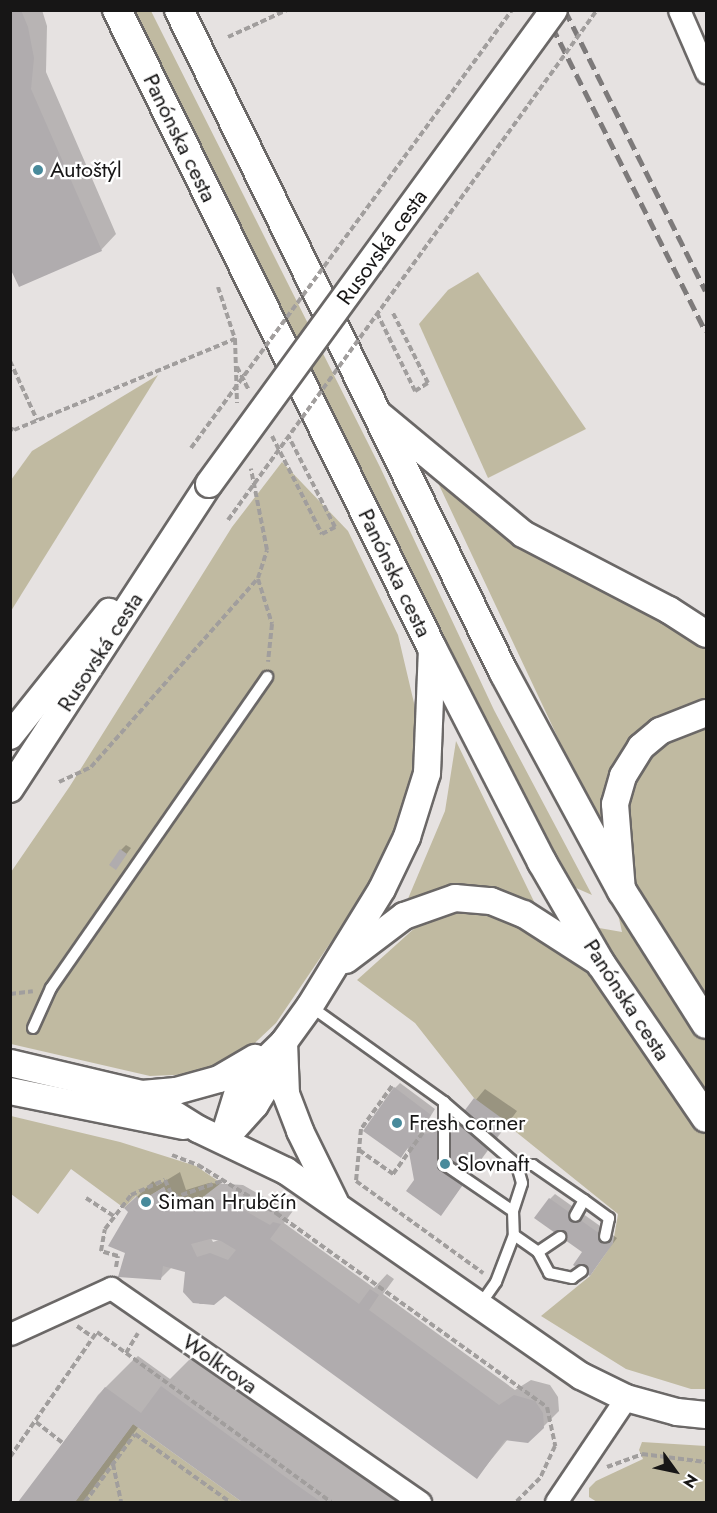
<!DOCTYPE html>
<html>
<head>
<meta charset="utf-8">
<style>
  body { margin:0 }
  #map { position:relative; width:717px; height:1513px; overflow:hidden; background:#e6e2e1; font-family:Jost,sans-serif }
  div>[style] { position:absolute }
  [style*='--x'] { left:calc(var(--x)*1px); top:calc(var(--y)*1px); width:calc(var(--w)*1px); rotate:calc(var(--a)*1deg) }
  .green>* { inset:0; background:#c0baa1 }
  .shadow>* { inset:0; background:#0003 }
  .building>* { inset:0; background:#b0acae }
  .path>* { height:4px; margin-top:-2px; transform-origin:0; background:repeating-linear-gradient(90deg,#a19e9d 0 6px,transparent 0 9px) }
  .roads { filter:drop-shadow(2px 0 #6b6867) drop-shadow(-2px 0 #6b6867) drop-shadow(0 2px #6b6867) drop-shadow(0 -2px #6b6867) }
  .service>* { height:10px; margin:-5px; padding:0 5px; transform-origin:5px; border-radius:5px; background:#fff }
  .minor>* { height:21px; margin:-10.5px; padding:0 10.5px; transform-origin:10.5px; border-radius:10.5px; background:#fff }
  .tertiary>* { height:26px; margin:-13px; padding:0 13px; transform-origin:13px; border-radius:13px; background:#fff }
  .secondary>* { height:28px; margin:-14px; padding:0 14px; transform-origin:14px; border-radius:14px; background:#fff }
  .rail>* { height:4.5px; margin-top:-2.25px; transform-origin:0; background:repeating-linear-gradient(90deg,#7d7a7a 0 12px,transparent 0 18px) }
  .path-bridge>* { height:4px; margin-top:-2px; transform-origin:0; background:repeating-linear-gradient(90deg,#a19e9d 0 6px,transparent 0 9px) }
  .bridges { filter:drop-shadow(2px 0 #6b6867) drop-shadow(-2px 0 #6b6867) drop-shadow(0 2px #6b6867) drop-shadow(0 -2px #6b6867) }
  .tertiary-bridge>* { height:26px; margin:-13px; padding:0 13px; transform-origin:13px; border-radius:13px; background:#fff }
  .dots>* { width:16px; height:16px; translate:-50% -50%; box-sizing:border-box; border:3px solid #fff; border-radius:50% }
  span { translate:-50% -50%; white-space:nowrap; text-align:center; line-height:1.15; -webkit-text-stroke:4.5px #fff; paint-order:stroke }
  .street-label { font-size:22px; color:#171616 }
  .poi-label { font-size:22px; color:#171616 }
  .left { translate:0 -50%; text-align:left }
  .frame { position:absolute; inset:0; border:12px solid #171616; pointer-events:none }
  .north { position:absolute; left:645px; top:1441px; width:60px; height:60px; -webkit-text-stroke:4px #fff; paint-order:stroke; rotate:123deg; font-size:16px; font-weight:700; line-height:24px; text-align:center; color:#171616 }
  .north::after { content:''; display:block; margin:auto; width:21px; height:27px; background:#171616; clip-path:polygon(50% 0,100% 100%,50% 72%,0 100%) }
</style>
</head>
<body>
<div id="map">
  <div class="green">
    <i style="clip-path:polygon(132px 11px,151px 11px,380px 467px,494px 710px,592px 895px,567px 884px)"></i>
    <i style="clip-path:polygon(478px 272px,586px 429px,488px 478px,419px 324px,448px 290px)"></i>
    <i style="clip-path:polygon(158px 375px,11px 611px,11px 480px,32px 451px)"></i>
    <i style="clip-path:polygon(282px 462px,348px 531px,398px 635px,414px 703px,417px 754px,400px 824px,373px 880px,276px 1023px,240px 1057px,196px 1074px,150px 1076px,11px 1044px,11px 872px,70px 786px,232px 527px)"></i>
    <i style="clip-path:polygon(432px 470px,517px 545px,685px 632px,706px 650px,706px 1389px,691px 1389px,626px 1369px,541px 1316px,590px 1276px,613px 1243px,618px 1214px,474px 1098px,415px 1023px,357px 980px,417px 926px,407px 901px,445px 811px,456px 741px,542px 918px,622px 932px,597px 821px)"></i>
    <i style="clip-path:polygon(11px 1116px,120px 1142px,196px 1166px,221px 1183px,203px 1197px,171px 1204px,164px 1187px,141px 1201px,136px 1196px,124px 1208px,71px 1169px,38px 1214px,11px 1194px)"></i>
    <i style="clip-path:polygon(133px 1424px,242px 1502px,75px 1502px)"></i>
    <i style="clip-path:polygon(642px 1442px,706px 1446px,706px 1502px,597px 1502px,589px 1497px,589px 1488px,596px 1481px,643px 1459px,639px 1450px)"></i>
  </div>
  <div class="shadow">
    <i style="clip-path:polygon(10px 10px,42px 10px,47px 26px,46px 72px,116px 234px,101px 250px,20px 285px)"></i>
    <i style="clip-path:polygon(126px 845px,131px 848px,116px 868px,121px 850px)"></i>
    <i style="clip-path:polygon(400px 1083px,435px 1109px,419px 1135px,430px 1124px,459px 1120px,485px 1089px,517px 1111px,441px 1214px,416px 1180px,410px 1146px,401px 1156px,395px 1088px)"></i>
    <i style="clip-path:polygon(evenodd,180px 1172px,186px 1190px,209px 1183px,243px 1185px,287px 1210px,295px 1208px,284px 1223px,374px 1288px,387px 1274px,394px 1279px,383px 1294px,515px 1390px,531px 1380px,550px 1385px,558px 1397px,559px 1411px,528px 1442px,508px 1439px,477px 1477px,225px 1295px,214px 1304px,200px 1304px,185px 1292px,187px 1271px,172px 1267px,161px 1278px,126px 1252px,130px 1211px,126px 1208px,153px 1181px,157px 1186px,180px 1172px,211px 1238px,222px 1239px,213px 1242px,211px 1238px)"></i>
    <i style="clip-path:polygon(555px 1194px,617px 1238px,594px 1269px,550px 1199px)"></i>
    <i style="clip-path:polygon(194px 1355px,397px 1502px,244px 1502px,139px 1426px,83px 1502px,20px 1502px,98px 1395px,131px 1362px,138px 1356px,170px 1379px)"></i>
  </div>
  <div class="building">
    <i style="clip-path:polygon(10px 10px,21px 10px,28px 27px,34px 58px,31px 89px,102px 251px,19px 287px,10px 268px)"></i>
    <i style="clip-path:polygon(120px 849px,127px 854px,116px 870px,109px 865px)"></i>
    <i style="clip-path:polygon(394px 1087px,431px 1115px,417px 1135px,450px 1130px,474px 1098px,507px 1122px,441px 1216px,406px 1191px,414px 1180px,408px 1147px,401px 1158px,363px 1131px)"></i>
    <i style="clip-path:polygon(evenodd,164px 1187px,171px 1204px,192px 1198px,226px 1200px,270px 1225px,273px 1222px,281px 1224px,270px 1239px,359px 1304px,370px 1289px,379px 1295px,369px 1310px,499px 1405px,514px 1395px,535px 1401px,543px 1413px,544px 1428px,528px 1443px,505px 1440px,477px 1479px,225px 1296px,214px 1305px,193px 1303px,183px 1292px,185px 1272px,163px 1266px,161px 1280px,118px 1277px,125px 1253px,108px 1246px,128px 1212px,124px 1208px,137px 1196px,141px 1201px,164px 1187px,210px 1239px,221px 1241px,236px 1250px,228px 1260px,210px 1253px,197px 1257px,191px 1244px,210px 1239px)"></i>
    <i style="clip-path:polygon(549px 1198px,613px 1243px,590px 1276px,573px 1265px,582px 1252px,534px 1218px)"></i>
    <i style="clip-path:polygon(161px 1386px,291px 1481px,321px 1502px,242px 1502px,133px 1424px,75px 1502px,18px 1502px,105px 1387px,141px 1413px)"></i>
  </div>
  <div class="path">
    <i style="--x:228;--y:37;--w:65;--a:-24.6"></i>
    <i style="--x:218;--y:287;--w:55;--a:71.9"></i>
    <i style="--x:235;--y:339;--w:64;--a:88.2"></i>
    <i style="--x:377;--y:313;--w:87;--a:64"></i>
    <i style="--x:415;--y:391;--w:15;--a:-32"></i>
    <i style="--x:428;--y:383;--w:80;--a:-116.6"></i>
    <i style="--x:10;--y:361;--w:65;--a:65.4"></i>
    <i style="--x:237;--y:367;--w:25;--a:63"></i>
    <i style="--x:10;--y:428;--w:4;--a:27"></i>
    <i style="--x:14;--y:430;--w:239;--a:-22.4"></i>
    <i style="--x:272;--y:436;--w:110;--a:63"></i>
    <i style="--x:322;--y:534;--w:15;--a:-28"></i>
    <i style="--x:335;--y:527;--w:103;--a:-117.1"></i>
    <i style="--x:258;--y:579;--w:47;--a:72.7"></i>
    <i style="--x:272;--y:624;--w:38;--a:96"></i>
    <i style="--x:59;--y:782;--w:35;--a:-25"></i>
    <i style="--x:91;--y:767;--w:252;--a:-48.5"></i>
    <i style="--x:258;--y:578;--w:29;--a:-72"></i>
    <i style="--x:267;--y:550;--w:83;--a:-101.2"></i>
    <i style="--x:10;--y:994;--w:23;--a:-7"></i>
    <i style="--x:392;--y:1086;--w:53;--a:125.8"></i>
    <i style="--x:361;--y:1129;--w:52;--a:95.5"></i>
    <i style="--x:356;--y:1181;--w:157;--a:35.9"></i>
    <i style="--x:359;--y:1150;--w:42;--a:35.2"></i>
    <i style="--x:393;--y:1174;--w:57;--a:-54.3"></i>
    <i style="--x:172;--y:1155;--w:28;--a:21"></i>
    <i style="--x:198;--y:1165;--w:92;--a:31.6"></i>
    <i style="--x:276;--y:1213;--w:333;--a:35.6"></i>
    <i style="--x:547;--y:1407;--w:40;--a:78"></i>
    <i style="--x:555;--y:1446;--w:35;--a:115"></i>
    <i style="--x:540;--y:1478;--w:34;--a:135"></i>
    <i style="--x:86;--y:1198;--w:35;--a:33"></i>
    <i style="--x:116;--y:1267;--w:11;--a:-80"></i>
    <i style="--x:118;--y:1256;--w:18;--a:-164"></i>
    <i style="--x:101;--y:1251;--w:22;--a:-80"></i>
    <i style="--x:105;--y:1229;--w:43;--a:-52.6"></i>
    <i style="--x:131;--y:1195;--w:37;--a:-24"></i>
    <i style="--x:165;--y:1180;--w:20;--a:66"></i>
    <i style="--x:173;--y:1198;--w:52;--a:-19.1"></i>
    <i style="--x:77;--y:1326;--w:21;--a:35"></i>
    <i style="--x:126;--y:1353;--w:23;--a:-59"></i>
    <i style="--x:36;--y:1422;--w:33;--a:38"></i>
    <i style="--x:10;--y:1457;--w:152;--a:-55.2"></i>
    <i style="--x:97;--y:1332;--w:289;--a:36"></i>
    <i style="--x:113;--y:1464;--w:39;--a:78"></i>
    <i style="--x:607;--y:1467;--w:37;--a:-20"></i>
    <i style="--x:642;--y:1454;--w:64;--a:7.1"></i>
    <i style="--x:85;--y:1502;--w:84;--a:-53.7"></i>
    <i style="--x:135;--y:1434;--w:117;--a:35.6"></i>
  </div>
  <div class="roads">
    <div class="service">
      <i style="--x:310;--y:1006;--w:165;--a:35.6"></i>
      <i style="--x:444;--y:1102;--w:62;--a:90"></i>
      <i style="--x:444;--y:1164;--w:83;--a:34.3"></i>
      <i style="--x:513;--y:1211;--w:24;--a:88"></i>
      <i style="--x:514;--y:1235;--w:50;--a:111"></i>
      <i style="--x:496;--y:1282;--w:29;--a:125"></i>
      <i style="--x:33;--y:1028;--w:44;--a:-65.8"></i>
      <i style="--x:51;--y:988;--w:379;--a:-55.2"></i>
      <i style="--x:444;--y:1102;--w:96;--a:40.8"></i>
      <i style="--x:584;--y:1200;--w:31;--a:36"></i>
      <i style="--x:609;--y:1218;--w:19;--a:102"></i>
      <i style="--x:513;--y:1211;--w:29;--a:-72"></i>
      <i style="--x:522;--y:1183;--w:19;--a:-106"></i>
      <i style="--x:517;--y:1165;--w:16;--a:0"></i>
      <i style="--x:533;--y:1165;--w:62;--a:34.5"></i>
      <i style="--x:584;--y:1200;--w:18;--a:119"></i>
      <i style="--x:514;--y:1235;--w:29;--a:35"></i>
      <i style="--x:538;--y:1252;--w:27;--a:-34"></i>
      <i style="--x:538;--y:1252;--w:24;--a:62"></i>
      <i style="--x:549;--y:1273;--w:24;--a:12"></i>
      <i style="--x:572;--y:1278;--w:12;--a:-35"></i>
    </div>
    <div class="minor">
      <i style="--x:679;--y:10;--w:68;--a:66.5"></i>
      <i style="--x:10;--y:1334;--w:111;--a:-24.5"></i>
      <i style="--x:111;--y:1288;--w:376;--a:34.7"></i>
      <i style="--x:556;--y:1502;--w:125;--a:-56.1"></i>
    </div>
    <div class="tertiary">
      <i style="--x:375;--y:411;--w:192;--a:39.7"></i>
      <i style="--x:523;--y:534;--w:165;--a:27.5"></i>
      <i style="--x:669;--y:610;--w:44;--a:33"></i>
      <i style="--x:10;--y:736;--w:159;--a:-51.4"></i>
      <i style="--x:10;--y:789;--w:364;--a:-56.9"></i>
      <i style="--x:622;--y:891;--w:87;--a:-94.6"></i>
      <i style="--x:615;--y:804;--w:29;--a:-74"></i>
      <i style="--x:623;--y:776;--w:34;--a:-58"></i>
      <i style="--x:641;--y:747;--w:25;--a:-40"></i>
      <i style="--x:660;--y:731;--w:49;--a:-21.4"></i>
      <i style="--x:346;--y:960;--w:73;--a:-37.2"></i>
      <i style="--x:404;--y:916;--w:54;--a:-19.4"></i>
      <i style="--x:455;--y:898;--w:36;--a:5"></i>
      <i style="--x:491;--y:901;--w:35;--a:22"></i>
      <i style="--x:524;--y:914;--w:90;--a:32.8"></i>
      <i style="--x:284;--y:1042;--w:52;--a:87.8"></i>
      <i style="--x:286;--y:1094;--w:40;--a:69"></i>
      <i style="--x:300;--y:1131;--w:79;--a:63.8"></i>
      <i style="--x:10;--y:1063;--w:136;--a:13.2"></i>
      <i style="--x:142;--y:1094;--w:34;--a:-5"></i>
      <i style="--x:176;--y:1091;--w:45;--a:-15.6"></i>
      <i style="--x:219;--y:1079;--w:42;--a:-30.3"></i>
      <i style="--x:10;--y:1091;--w:177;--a:11.4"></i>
      <i style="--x:142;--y:1094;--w:66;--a:32"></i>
      <i style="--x:198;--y:1129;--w:98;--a:25.5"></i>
      <i style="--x:286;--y:1171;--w:359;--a:34.8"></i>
      <i style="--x:581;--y:1376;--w:50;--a:26.1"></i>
      <i style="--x:626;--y:1398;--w:53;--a:15.4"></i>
      <i style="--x:677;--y:1412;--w:29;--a:6"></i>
      <i style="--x:228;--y:1135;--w:40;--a:-48"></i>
      <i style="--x:255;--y:1105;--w:37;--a:-59"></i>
      <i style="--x:274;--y:1073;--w:20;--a:-72"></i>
      <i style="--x:223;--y:1140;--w:58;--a:-72.8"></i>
      <i style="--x:240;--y:1085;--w:62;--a:-44.3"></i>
      <i style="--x:284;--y:1042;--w:44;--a:-54.2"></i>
      <i style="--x:310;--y:1006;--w:137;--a:-58.4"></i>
      <i style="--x:382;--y:889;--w:58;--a:-64.3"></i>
      <i style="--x:407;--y:837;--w:67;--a:-72.6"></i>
      <i style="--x:427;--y:773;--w:125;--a:-87.7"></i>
    </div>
    <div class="secondary">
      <i style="--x:117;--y:10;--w:712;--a:63.72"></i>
      <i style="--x:432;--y:648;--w:241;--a:62.8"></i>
      <i style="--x:542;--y:862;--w:118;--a:60"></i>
      <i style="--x:601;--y:964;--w:186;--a:55.7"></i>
      <i style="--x:179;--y:10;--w:738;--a:63.89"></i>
      <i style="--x:504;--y:673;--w:248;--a:61.6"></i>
      <i style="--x:622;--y:891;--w:157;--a:57.7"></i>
    </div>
  </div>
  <div class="rail">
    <i style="--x:544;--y:10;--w:360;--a:63.3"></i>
    <i style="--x:565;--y:10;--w:314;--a:63.4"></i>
  </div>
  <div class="path-bridge">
    <i style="--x:191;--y:448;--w:543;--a:-53.76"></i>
    <i style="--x:228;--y:520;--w:629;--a:-54.11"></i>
  </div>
  <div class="bridges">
    <div class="tertiary-bridge">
      <i style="--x:209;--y:484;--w:586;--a:-53.95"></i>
    </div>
  </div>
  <div class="dots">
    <i style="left:38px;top:170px;background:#488a9b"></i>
    <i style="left:397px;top:1123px;background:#488a9b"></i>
    <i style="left:445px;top:1164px;background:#488a9b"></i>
    <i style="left:146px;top:1202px;background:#488a9b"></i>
  </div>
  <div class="street-label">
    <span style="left:180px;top:138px;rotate:64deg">Panónska cesta</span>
    <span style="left:382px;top:247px;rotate:-54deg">Rusovská cesta</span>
    <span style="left:395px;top:573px;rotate:64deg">Panónska cesta</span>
    <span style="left:100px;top:652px;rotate:-57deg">Rusovská cesta</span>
    <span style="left:627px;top:1000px;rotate:57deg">Panónska cesta</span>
    <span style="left:220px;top:1364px;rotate:35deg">Wolkrova</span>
  </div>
  <div class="poi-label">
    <span class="left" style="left:50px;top:170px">Autoštýl</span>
    <span class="left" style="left:409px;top:1123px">Fresh corner</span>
    <span class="left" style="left:457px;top:1164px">Slovnaft</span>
    <span class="left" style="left:158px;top:1202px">Siman Hrubčín</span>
  </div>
  <div class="frame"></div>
  <div class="north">N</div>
</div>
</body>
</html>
